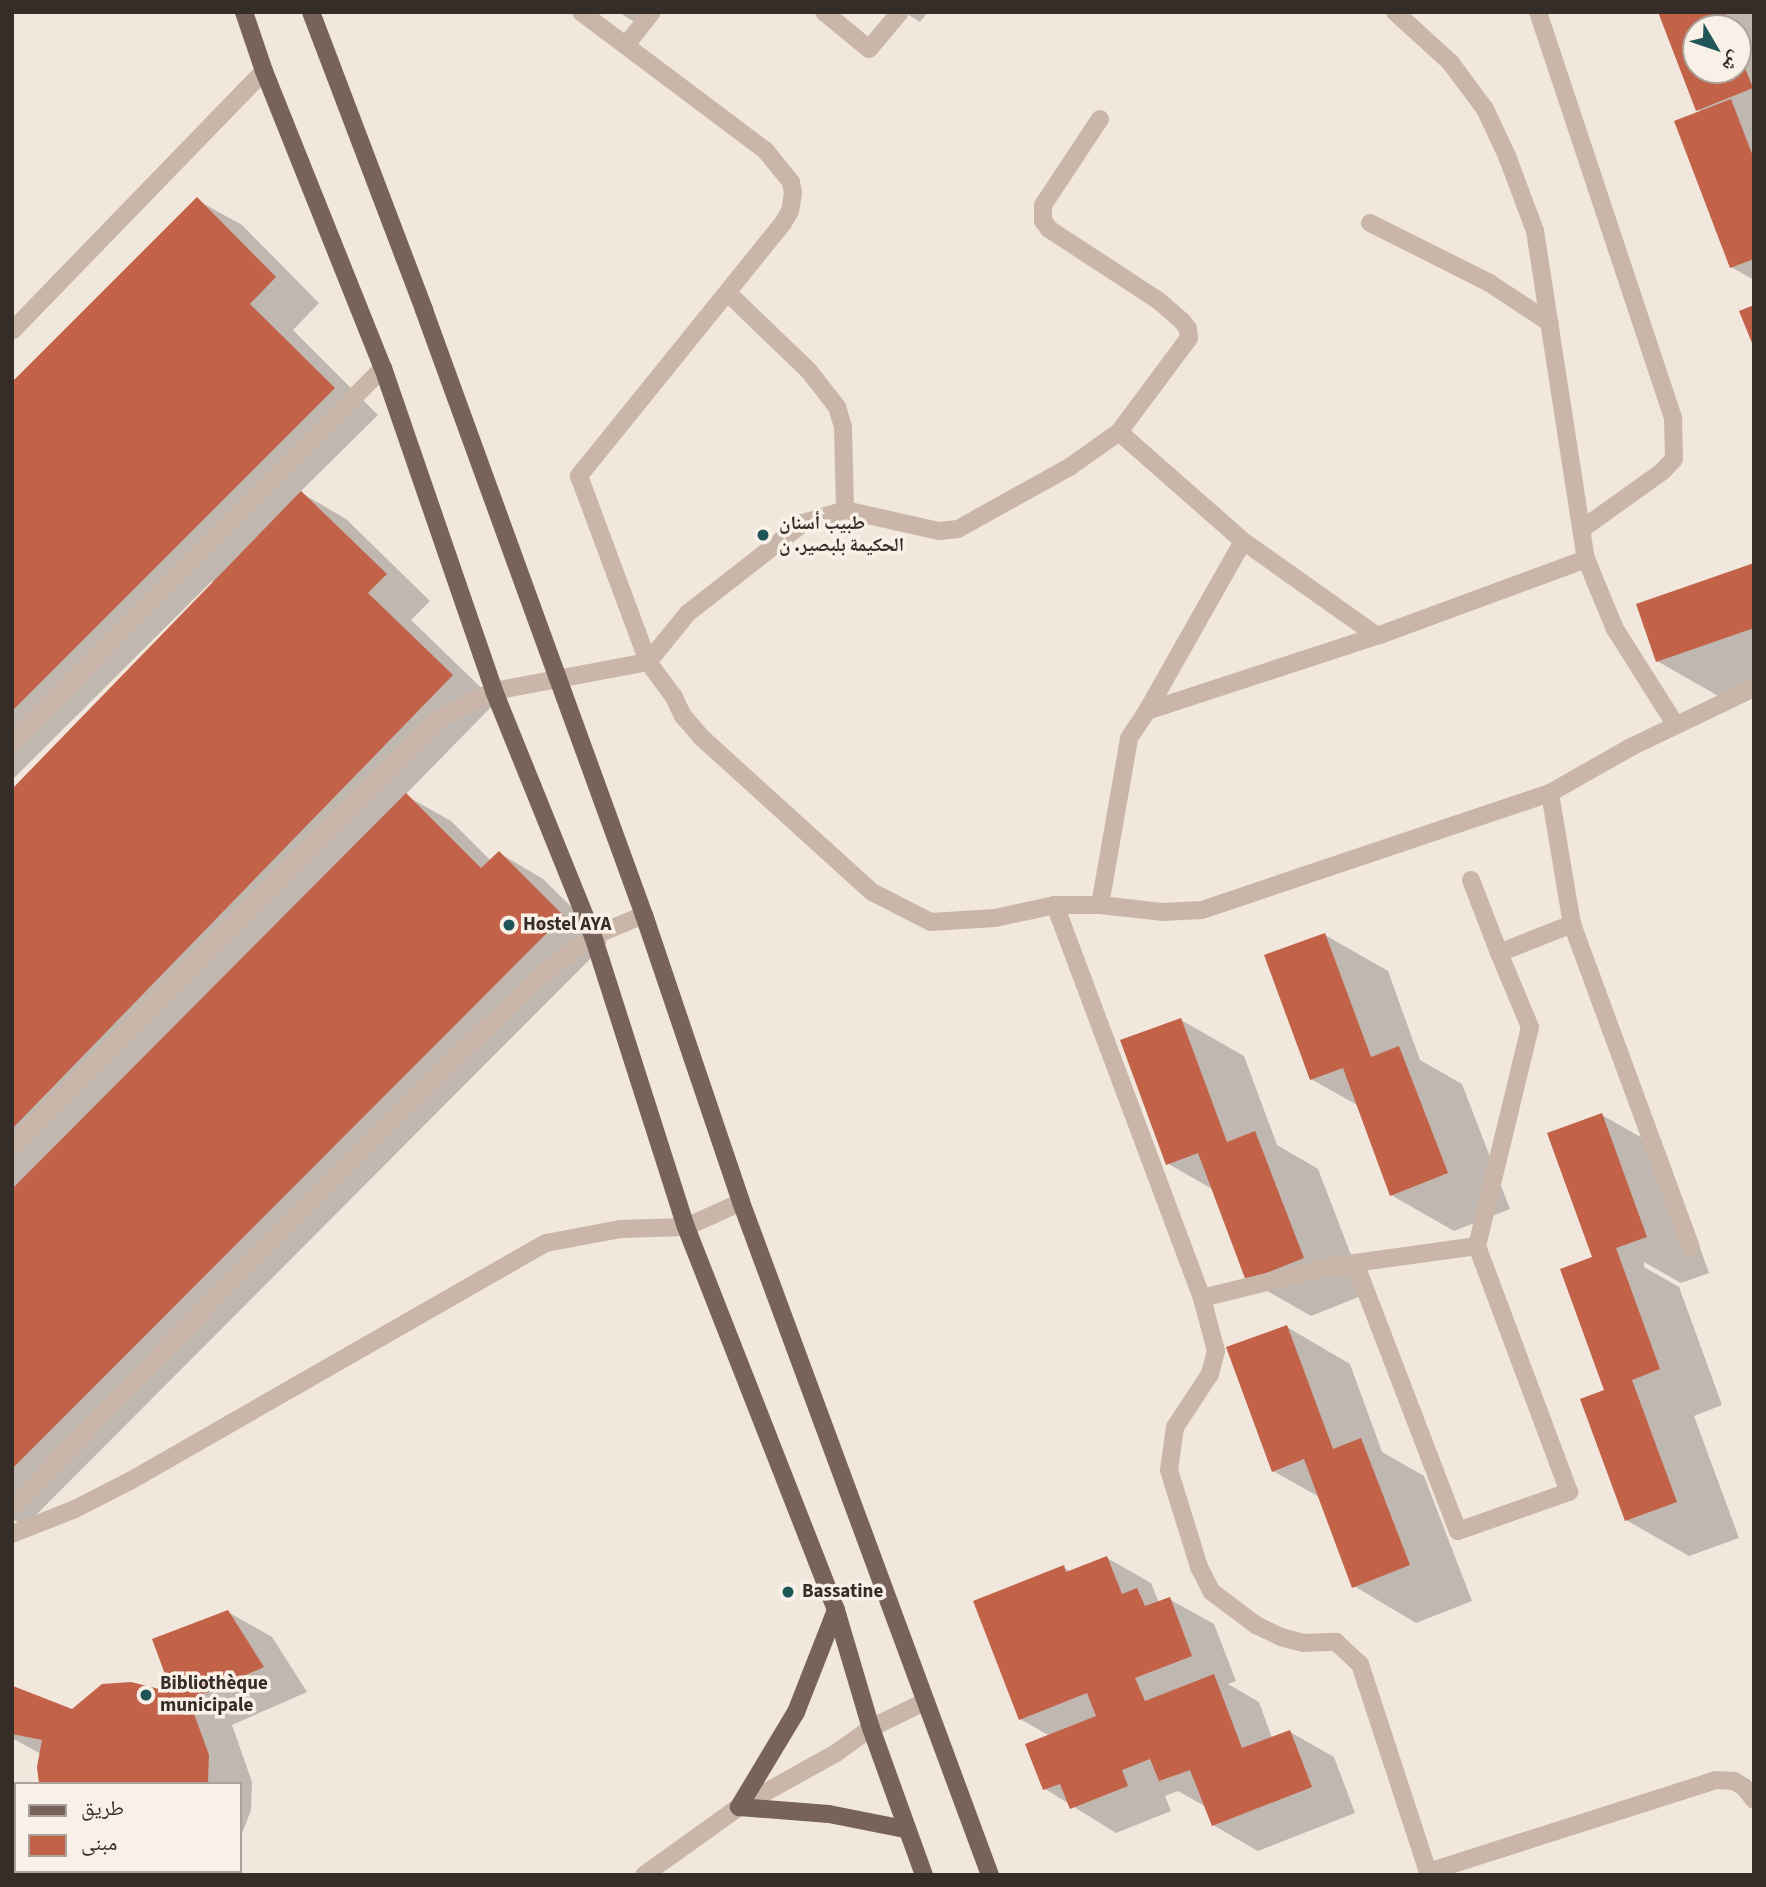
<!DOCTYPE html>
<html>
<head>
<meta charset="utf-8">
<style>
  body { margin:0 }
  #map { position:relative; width:1766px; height:1887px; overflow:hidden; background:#f1e7dc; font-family:"Source Sans 3","Noto Naskh Arabic",sans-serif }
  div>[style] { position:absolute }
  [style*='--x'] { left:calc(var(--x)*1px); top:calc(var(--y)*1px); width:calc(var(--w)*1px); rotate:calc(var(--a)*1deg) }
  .shadow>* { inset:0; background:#0003 }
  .building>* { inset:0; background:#c26249 }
  .path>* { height:4.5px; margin-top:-2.25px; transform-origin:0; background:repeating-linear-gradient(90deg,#b5a093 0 3.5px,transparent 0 7px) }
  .service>* { height:18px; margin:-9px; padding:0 9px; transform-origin:9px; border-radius:9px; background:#c9b6a8 }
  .minor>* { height:18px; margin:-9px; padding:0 9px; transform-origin:9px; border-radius:9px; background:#c9b6a8 }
  .tertiary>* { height:18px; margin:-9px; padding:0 9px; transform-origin:9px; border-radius:9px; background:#c9b6a8 }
  .primary>* { height:18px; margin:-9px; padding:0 9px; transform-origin:9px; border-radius:9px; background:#78635a }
  .dots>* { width:19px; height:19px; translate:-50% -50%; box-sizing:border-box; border:4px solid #f9f1e8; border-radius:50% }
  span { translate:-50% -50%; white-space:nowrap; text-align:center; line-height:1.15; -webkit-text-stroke:7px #f9f1e8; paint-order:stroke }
  .poi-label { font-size:19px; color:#362c28; font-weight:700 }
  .left { translate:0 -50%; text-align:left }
  .frame { position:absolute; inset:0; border:14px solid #362c28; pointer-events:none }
  .legend { position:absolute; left:14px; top:1782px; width:228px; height:91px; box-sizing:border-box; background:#f9f1e8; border:2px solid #aba29b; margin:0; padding:9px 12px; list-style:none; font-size:21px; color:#362c28 }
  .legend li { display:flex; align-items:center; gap:14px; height:35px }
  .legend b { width:35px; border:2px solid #aba29b }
  .north { position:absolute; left:1682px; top:14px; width:70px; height:70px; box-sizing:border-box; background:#f9f1e8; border:2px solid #aba29b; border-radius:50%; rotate:129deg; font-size:19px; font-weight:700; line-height:28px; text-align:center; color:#362c28 }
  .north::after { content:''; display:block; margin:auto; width:24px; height:32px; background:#1f5557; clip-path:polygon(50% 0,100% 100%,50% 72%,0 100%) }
</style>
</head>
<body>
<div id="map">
  <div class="shadow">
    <i style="clip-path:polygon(618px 12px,656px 12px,643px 27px)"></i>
    <i style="clip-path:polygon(904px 12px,928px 12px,920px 22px)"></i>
    <i style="clip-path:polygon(evenodd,1660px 12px,1754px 12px,1754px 280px,1731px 267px,1701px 112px,1697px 109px,1660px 12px,1696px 28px,1738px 28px,1738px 70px,1696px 70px,1696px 28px)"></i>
    <i style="clip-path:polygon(197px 200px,242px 225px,319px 303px,293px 330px,378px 415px,300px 492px,346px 519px,430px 601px,411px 620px,496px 702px,405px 795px,451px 821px,491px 861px,499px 853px,543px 879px,607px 942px,25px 1526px,12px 1519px,12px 791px,214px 583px,212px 581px,12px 780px,12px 385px)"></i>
    <i style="clip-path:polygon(1754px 565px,1754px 685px,1720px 697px,1657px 661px)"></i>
    <i style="clip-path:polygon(1325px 935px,1388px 971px,1420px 1060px,1462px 1084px,1510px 1209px,1454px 1231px,1391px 1195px,1359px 1106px,1311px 1079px)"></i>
    <i style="clip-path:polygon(1181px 1020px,1244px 1056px,1277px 1145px,1318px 1169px,1366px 1294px,1311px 1316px,1248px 1280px,1212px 1189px,1167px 1163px)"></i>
    <i style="clip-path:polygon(1602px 1115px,1665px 1151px,1709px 1273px,1681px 1283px,1644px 1262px,1644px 1267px,1679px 1287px,1722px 1405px,1694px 1416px,1739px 1538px,1689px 1556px,1626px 1520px,1606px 1391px,1595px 1258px)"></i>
    <i style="clip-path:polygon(1287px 1327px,1350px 1364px,1382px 1452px,1424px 1476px,1472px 1601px,1416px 1623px,1354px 1586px,1321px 1498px,1273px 1471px)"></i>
    <i style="clip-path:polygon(1107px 1558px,1151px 1583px,1159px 1603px,1169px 1599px,1214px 1624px,1236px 1681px,1228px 1684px,1259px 1702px,1272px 1738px,1290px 1732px,1334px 1757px,1355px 1813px,1258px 1851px,1213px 1825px,1206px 1807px,1178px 1791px,1165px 1796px,1171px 1811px,1116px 1833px,1045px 1789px,1050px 1736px,1020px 1719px,1063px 1567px,1071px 1572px)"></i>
    <i style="clip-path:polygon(228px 1612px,272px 1637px,307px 1692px,232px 1725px,252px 1782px,251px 1810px,240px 1839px,240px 1784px,41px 1784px,41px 1754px,12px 1738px,14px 1688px,72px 1711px,171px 1687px)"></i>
    <i style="clip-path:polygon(136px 1871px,203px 1871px,192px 1875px,144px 1875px)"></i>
  </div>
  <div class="building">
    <i style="clip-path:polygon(1658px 12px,1724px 12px,1730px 28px,1696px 28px,1696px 70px,1738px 70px,1738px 50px,1753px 88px,1696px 111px)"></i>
    <i style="clip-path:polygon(1731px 99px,1754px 159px,1754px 259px,1730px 268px,1674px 121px)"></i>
    <i style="clip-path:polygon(197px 197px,276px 277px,250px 304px,335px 388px,12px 711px,12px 382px)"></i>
    <i style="clip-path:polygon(1754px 305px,1754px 348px,1739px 311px)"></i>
    <i style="clip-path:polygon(301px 491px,387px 574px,368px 593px,453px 675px,12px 1129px,12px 789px)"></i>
    <i style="clip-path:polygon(1754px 563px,1754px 628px,1656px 662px,1636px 604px)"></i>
    <i style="clip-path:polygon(406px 793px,481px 868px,499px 851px,564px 916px,12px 1469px,12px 1189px)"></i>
    <i style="clip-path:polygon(1325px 933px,1371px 1057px,1399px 1046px,1448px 1173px,1390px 1196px,1343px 1068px,1310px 1080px,1264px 955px)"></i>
    <i style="clip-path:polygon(1181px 1018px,1227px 1142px,1255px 1131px,1304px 1258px,1246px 1281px,1198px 1153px,1166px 1165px,1120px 1040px)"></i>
    <i style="clip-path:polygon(1602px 1113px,1647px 1237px,1616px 1248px,1660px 1369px,1632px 1380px,1677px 1502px,1625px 1521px,1580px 1399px,1604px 1390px,1560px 1269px,1592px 1257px,1547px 1133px)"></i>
    <i style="clip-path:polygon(1287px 1325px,1333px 1449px,1361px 1438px,1410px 1565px,1352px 1588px,1304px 1459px,1272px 1472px,1226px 1347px)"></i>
    <i style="clip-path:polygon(1107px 1556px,1122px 1594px,1137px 1588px,1145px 1606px,1170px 1597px,1192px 1656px,1135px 1678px,1145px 1701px,1214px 1674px,1242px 1748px,1290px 1730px,1312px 1787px,1212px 1826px,1190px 1770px,1159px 1781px,1150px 1759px,1122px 1770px,1128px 1786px,1070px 1809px,1060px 1784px,1043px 1790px,1025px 1744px,1096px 1716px,1087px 1693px,1019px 1720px,973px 1601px,1064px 1565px,1066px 1572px)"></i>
    <i style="clip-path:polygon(228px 1610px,264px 1667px,189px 1700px,209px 1755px,208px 1784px,39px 1784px,37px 1767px,42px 1740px,12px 1734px,13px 1686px,72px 1709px,102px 1684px,131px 1682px,159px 1689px,169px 1685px,152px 1639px)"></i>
  </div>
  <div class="path">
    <i style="--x:12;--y:1816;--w:7;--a:56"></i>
    <i style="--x:44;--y:1871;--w:5;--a:53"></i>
  </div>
  <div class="service">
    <i style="--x:1538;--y:12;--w:429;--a:71.6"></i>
    <i style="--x:1673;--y:419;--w:40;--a:88.6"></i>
    <i style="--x:1674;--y:459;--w:16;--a:133"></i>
    <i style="--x:1663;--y:471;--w:100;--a:144.4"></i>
    <i style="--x:1100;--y:119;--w:103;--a:123.5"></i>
    <i style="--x:1043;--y:205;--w:16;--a:90"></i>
    <i style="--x:1043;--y:221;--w:10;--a:53"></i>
    <i style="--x:1049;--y:229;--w:131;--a:33.2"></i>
    <i style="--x:1159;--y:301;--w:30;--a:41"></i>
    <i style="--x:1182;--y:321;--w:10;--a:53"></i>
    <i style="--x:1188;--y:329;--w:9;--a:84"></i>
    <i style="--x:1189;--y:338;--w:117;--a:126.7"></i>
    <i style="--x:1370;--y:223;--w:132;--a:26.6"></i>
    <i style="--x:1488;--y:282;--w:74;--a:33.5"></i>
  </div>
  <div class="minor">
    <i style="--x:581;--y:12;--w:230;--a:36.9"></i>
    <i style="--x:765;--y:150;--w:41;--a:50.9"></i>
    <i style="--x:791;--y:182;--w:11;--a:80"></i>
    <i style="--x:793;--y:193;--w:18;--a:99"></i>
    <i style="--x:790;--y:211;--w:14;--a:120"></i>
    <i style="--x:783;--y:223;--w:325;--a:128.9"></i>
    <i style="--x:579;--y:476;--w:198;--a:69.6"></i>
    <i style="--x:648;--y:662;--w:44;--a:53.4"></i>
    <i style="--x:674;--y:697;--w:21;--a:65"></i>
    <i style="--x:683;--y:716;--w:28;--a:49"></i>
    <i style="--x:701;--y:737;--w:231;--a:42.2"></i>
    <i style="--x:872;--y:892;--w:66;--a:27"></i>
    <i style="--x:931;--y:922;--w:64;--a:-3.6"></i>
    <i style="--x:995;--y:918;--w:61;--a:-12.2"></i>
    <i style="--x:1055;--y:905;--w:45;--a:0"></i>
    <i style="--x:1100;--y:905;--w:62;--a:6.4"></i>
    <i style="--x:1162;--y:912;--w:40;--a:-2.9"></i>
    <i style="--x:1202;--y:910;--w:367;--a:-18.6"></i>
    <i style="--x:1550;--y:793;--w:93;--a:-29.6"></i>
    <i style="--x:1631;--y:747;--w:136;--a:-25.6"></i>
    <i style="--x:824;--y:12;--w:58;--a:39.4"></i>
    <i style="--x:869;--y:49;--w:48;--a:-50"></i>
    <i style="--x:1395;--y:12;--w:74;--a:42.3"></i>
    <i style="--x:1450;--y:62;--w:59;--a:53.3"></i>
    <i style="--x:1485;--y:109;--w:52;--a:64.9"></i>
    <i style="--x:1507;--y:156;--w:80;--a:69.5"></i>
    <i style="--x:1535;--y:231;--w:332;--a:81.2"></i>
    <i style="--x:1586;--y:559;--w:76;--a:67.5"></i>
    <i style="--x:1615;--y:629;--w:112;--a:57.7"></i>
    <i style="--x:626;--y:45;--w:42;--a:-51.8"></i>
    <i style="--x:728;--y:293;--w:112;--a:43.9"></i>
    <i style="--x:809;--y:371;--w:46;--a:52.1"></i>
    <i style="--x:837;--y:407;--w:21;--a:73"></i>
    <i style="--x:843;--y:427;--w:83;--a:88.6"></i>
    <i style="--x:12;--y:331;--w:362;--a:-45.9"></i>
    <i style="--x:1147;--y:711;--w:195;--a:-60.5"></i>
    <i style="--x:12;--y:742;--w:527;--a:-45.23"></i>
    <i style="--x:1550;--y:793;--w:133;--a:80.5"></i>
    <i style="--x:1572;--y:924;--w:344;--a:69.8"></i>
    <i style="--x:1471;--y:880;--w:78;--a:69"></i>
    <i style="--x:1499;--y:953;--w:79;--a:-21.7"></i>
    <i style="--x:1055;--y:905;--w:420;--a:69.5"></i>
    <i style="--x:1202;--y:1298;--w:55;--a:75.2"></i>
    <i style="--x:1216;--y:1351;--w:24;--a:105"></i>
    <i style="--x:1210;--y:1374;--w:64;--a:123.4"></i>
    <i style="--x:1175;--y:1427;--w:43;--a:97.9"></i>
    <i style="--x:1169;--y:1470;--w:102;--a:72.8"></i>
    <i style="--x:1199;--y:1567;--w:28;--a:63"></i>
    <i style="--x:1212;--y:1592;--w:55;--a:36.9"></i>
    <i style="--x:1256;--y:1625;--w:28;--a:26"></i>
    <i style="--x:1281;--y:1637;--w:23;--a:15"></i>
    <i style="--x:1303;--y:1643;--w:33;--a:-2"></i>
    <i style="--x:1336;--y:1642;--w:33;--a:43"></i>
    <i style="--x:1360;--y:1664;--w:222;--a:71.9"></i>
    <i style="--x:1100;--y:905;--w:169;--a:-80.1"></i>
    <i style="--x:1129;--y:738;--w:32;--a:-56"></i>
    <i style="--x:1147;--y:711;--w:242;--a:-18.1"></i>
    <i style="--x:1377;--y:636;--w:223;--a:-20.2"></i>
    <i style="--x:12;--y:1147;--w:606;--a:-45.07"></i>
    <i style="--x:440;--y:718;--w:60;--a:-26.6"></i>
    <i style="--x:494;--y:691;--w:157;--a:-10.7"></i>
    <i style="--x:648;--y:662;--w:63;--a:-50.8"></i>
    <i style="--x:688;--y:613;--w:146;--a:-38"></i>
    <i style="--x:803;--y:523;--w:44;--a:-17.2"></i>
    <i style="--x:845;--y:510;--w:96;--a:12.6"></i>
    <i style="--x:939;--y:531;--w:19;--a:-6"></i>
    <i style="--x:958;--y:529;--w:129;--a:-29.1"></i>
    <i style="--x:1071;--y:466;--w:59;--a:-35.3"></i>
    <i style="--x:1119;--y:432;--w:165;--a:41.3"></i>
    <i style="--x:1243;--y:541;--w:164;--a:35.3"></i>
    <i style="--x:1477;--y:1246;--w:123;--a:172.1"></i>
    <i style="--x:1355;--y:1263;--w:287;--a:69"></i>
    <i style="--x:1458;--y:1531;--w:118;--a:-19.4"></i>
    <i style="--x:1569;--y:1492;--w:263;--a:-110.5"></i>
    <i style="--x:1477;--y:1246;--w:225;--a:-76.4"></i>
    <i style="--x:1530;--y:1027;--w:80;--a:-112.7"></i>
    <i style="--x:1202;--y:1298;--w:125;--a:-13.9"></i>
    <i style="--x:1323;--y:1268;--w:32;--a:-9"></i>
    <i style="--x:12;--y:1508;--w:282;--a:-46"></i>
    <i style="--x:208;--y:1305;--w:362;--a:-45"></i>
    <i style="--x:464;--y:1049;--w:118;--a:-43.3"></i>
    <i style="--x:550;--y:968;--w:54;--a:-36.7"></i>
    <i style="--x:593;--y:936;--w:55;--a:-22.4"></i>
    <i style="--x:12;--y:1534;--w:68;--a:-21.6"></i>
    <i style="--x:75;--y:1509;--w:62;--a:-27"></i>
    <i style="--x:130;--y:1481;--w:479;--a:-29.8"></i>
    <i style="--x:546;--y:1243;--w:75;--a:-10.7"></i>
    <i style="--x:620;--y:1229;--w:66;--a:-1.7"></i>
    <i style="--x:686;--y:1227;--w:60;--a:-24.4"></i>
    <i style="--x:1428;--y:1872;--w:302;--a:-17.7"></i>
    <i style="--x:1716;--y:1780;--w:18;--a:3"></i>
    <i style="--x:1734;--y:1781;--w:12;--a:31"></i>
    <i style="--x:1744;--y:1787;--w:16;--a:52"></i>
  </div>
  <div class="tertiary">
    <i style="--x:644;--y:1875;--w:117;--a:-35.6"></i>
    <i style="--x:739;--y:1807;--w:111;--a:-29.1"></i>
    <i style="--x:836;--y:1753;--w:43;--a:-35.5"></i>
    <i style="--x:871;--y:1728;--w:61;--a:-26.1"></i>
  </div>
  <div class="primary">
    <i style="--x:244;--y:12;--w:62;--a:71.3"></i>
    <i style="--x:264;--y:71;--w:320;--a:68.2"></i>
    <i style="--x:383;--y:368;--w:342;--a:71"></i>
    <i style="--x:494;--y:691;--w:264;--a:68"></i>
    <i style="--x:593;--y:936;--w:305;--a:72.3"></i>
    <i style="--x:686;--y:1227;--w:411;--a:68.6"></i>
    <i style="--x:836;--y:1610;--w:123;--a:73.5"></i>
    <i style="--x:871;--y:1728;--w:156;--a:70.2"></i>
    <i style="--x:311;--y:12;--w:319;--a:69.2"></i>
    <i style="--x:424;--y:310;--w:644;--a:70.02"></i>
    <i style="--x:644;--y:915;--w:303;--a:71.3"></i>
    <i style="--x:741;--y:1202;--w:718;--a:69.7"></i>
    <i style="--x:836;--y:1610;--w:110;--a:111.4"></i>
    <i style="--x:796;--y:1712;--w:111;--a:121"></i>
    <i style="--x:739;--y:1807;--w:90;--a:4.4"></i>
    <i style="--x:829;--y:1814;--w:77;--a:11.2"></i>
  </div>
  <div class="dots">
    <i style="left:763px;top:535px;background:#1f5557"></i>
    <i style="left:509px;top:925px;background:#1f5557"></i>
    <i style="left:788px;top:1592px;background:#1f5557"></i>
    <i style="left:146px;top:1695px;background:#1f5557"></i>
  </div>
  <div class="poi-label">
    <span class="left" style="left:779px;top:535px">طبيب أسنان<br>الحكيمة بلبصير. ن</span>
    <span class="left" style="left:523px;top:925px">Hostel AYA</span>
    <span class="left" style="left:802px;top:1592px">Bassatine</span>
    <span class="left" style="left:160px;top:1695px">Bibliothèque<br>municipale</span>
  </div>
  <div class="frame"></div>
  <ul class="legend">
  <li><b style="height:9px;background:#78635a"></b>طريق</li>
  <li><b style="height:19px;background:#c26249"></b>مبنى</li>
  </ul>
  <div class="north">ش</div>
</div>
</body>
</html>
